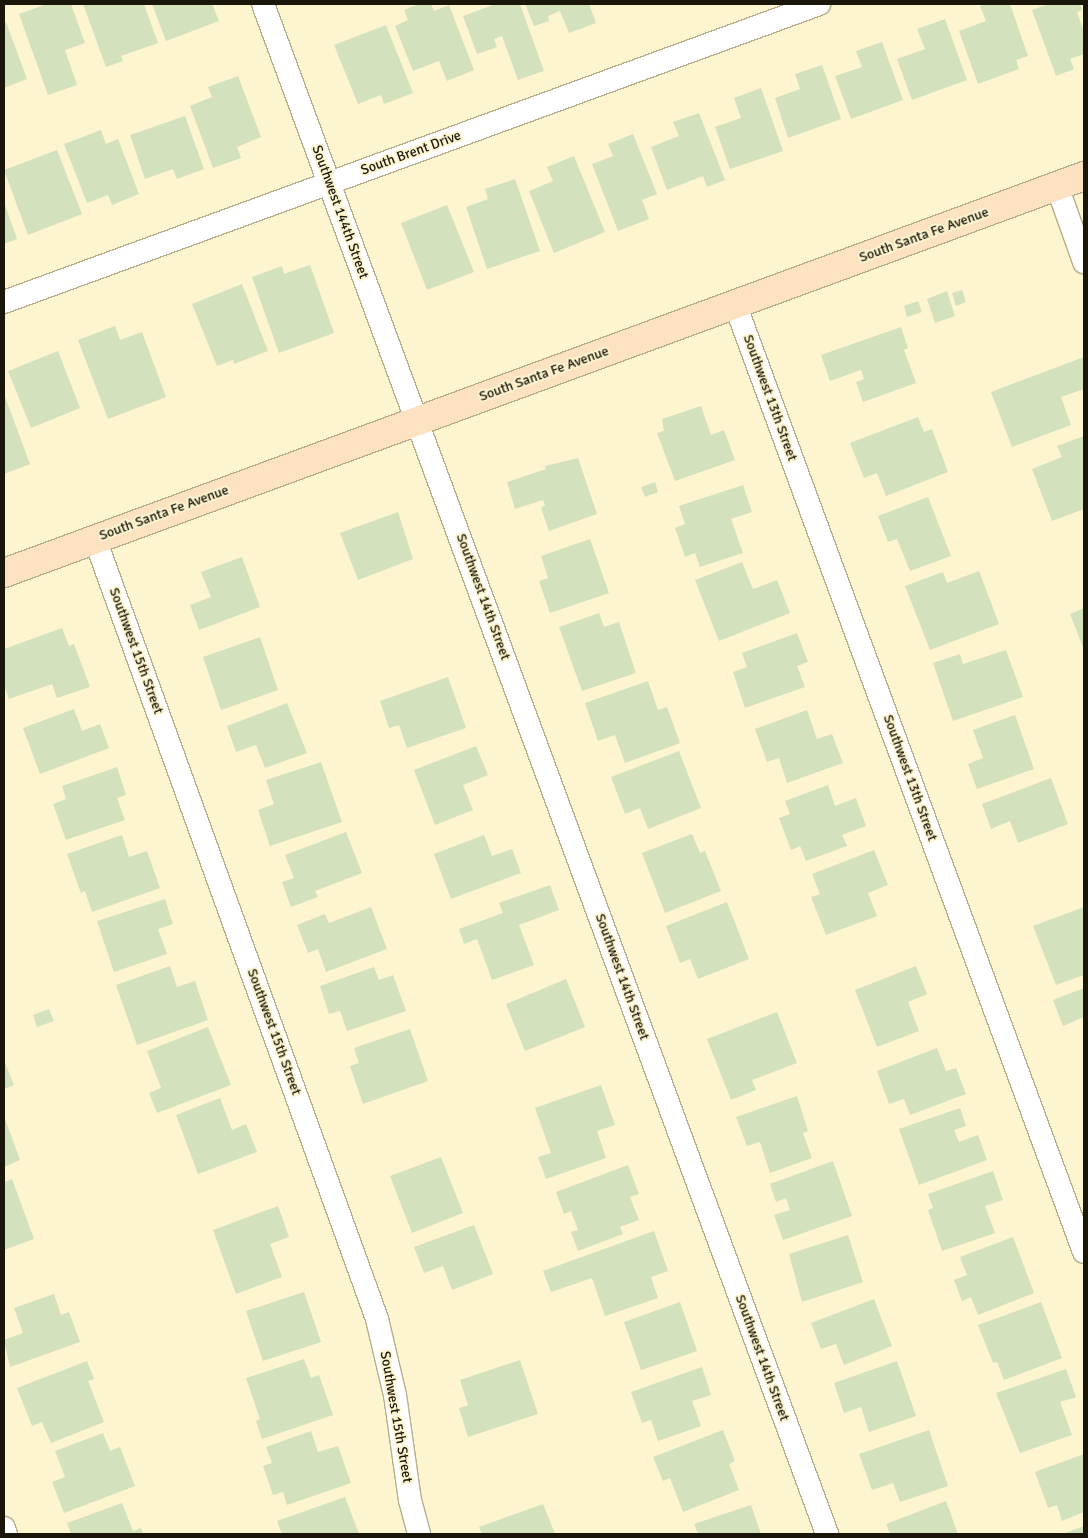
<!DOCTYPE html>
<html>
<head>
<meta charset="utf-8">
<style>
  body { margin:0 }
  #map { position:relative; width:1088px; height:1538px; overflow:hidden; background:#fdf4d0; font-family:Signika,sans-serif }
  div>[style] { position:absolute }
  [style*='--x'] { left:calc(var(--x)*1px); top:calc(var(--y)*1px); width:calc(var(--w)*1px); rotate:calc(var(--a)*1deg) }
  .building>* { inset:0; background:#d3e2bd }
  .roads { filter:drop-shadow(1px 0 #b5ad8b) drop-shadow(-1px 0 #b5ad8b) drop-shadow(0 1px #b5ad8b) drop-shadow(0 -1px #b5ad8b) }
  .minor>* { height:22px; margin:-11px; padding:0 11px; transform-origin:11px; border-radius:11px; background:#fff }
  .secondary>* { height:28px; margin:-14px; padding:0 14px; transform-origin:14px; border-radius:14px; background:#fde2c1 }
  span { translate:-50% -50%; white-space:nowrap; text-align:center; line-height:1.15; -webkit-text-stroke:4px #fdf4d0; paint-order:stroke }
  .street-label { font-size:14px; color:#1a170a }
  .frame { position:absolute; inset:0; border:5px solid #1a170a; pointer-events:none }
</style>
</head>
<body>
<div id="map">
  <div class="building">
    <i style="clip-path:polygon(47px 4px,71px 4px,85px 43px,65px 50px,77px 85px,48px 95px,19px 14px)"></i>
    <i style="clip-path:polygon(83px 4px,144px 4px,158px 43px,121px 56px,123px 61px,106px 67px)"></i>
    <i style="clip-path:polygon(152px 4px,212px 4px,219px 21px,166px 41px)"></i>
    <i style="clip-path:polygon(419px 4px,431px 4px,434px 11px,449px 5px,474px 70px,447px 81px,439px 61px,413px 71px,395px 26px,408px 20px,404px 10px)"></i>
    <i style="clip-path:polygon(496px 4px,520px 4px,544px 71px,518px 80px,502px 36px,494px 39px,497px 47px,477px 54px,463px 16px)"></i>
    <i style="clip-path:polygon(525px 4px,589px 4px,596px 23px,569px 33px,560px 11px,548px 16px,549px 21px,534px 26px)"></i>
    <i style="clip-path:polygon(986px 4px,1010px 4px,1028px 56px,1016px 60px,1019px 69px,978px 84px,959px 31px,986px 21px,980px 6px)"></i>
    <i style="clip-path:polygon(1049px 4px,1080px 4px,1082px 10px,1077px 12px,1084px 32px,1084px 54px,1070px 59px,1074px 69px,1056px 76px,1032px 10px)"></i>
    <i style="clip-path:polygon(945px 19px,967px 80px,912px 100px,897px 59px,925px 49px,917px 29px)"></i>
    <i style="clip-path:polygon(6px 22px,27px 79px,4px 88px,4px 23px)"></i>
    <i style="clip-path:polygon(386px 25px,413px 93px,384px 104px,381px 95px,358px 104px,334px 45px)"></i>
    <i style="clip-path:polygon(882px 42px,903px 100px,851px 119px,835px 76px,862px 67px,856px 51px)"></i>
    <i style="clip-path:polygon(822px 65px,841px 119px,788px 138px,775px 98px,800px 89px,795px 74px)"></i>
    <i style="clip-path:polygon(238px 76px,261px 137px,237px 147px,241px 158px,213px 168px,190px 106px,212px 97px,208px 87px)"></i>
    <i style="clip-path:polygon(761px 88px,783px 151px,730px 169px,715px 127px,741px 118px,734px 98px)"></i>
    <i style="clip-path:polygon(699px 113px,725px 180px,707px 187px,703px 176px,667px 190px,651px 147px,679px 136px,673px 122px)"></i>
    <i style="clip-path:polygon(185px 116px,204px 169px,177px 179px,173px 169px,145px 179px,130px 135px)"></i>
    <i style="clip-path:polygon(101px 130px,106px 144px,118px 139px,139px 194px,112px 205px,108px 195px,87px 203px,64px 144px)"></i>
    <i style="clip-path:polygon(633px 134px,657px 194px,642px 200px,649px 219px,618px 231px,592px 164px,613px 156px,608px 144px)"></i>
    <i style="clip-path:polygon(57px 150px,82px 214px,28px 235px,4px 170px)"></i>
    <i style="clip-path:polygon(574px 156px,605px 232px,554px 253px,529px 191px,553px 181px,547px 167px)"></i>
    <i style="clip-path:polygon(515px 179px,540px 251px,487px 269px,466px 207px,488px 199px,485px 189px)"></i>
    <i style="clip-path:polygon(4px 202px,17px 239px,4px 244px)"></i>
    <i style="clip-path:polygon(447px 205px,474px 272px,427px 290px,401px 223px)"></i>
    <i style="clip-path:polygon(310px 265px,334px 333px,279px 353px,252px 277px,282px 266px,284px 274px)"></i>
    <i style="clip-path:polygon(242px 284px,268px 351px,234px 364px,233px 360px,217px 366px,192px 304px)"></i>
    <i style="clip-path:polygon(962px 290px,966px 302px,956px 306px,952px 293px)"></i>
    <i style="clip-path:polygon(947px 291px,955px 316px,935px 323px,927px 299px)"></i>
    <i style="clip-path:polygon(918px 301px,922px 312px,907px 317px,904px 306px)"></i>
    <i style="clip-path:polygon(115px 326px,120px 340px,142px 332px,166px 397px,108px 419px,78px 340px)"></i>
    <i style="clip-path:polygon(901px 327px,908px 348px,904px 350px,916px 383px,863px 402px,856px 382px,864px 379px,861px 370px,830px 381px,821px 355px)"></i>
    <i style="clip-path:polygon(58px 351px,80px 408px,31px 428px,8px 371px)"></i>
    <i style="clip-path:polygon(1084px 357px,1084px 389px,1061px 397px,1071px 425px,1012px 447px,991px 392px)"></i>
    <i style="clip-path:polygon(4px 394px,30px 464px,4px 474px)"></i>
    <i style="clip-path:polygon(701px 406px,711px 435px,724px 430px,735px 460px,675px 481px,657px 433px,664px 431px,662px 419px)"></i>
    <i style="clip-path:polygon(918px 417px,924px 432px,932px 429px,948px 472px,886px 496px,877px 473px,864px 478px,850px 443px)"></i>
    <i style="clip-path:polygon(1084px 436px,1084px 509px,1052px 521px,1032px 469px,1062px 457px,1057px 446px)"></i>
    <i style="clip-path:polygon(578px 458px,597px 514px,549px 531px,541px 508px,545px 505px,543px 500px,515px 509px,507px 482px,546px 469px,545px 466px)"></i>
    <i style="clip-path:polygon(655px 482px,658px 492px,645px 497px,641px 487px)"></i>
    <i style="clip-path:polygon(743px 485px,752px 512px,731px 519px,743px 553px,700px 567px,695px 553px,685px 557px,675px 528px,685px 524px,679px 506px)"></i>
    <i style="clip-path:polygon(928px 497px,951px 556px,910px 571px,897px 539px,888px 542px,878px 516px)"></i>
    <i style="clip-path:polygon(398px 512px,413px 559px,358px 580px,340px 533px)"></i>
    <i style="clip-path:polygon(590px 539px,609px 593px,550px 613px,539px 581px,548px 578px,541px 556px)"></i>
    <i style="clip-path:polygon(242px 557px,260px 607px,199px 630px,190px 605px,211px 597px,201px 572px)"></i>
    <i style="clip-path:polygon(742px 562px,753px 589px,777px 580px,790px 613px,719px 641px,695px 580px)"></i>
    <i style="clip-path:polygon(979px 571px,999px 624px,930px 650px,905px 586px,943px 572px,947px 583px)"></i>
    <i style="clip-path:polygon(1084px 608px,1084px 650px,1070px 614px)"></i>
    <i style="clip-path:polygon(599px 613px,604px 627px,619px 622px,636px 673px,582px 691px,559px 627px)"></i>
    <i style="clip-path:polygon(62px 628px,69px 646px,74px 644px,90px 687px,57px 698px,52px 684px,9px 699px,4px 685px,4px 649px)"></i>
    <i style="clip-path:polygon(797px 633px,808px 662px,797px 666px,805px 687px,745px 708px,733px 672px,747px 667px,742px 653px)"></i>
    <i style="clip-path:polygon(260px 637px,278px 690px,221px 710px,203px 657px)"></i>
    <i style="clip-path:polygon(1006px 650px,1023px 697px,953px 721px,933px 663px,960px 654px,963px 664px)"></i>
    <i style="clip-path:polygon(448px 677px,466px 728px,407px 748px,399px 725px,389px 728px,380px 701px)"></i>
    <i style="clip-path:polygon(648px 681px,658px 710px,667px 707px,680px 743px,625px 763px,615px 735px,598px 741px,585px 703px)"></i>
    <i style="clip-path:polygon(287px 703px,307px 753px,265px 768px,256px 745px,236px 752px,227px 726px)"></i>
    <i style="clip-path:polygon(74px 709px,82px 731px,100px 724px,109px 748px,40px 774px,23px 728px)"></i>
    <i style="clip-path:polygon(807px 710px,817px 739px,832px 734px,843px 763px,787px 783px,779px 758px,767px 762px,755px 729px)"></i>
    <i style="clip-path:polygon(1015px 715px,1034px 769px,977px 789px,968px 764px,983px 758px,973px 730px)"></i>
    <i style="clip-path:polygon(476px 746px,488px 775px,463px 785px,473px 810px,435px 825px,414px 770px)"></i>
    <i style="clip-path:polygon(679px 751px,701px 808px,648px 829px,640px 808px,625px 814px,611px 777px)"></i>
    <i style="clip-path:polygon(321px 762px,342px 822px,270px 846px,258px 810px,274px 804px,266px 780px)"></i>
    <i style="clip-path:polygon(117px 767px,126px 795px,117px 798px,125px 820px,66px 840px,53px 804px,66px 799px,62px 786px)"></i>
    <i style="clip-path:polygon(1051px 778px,1068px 824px,1018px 843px,1010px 821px,991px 829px,982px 804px)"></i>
    <i style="clip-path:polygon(828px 785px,835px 806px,856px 798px,866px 826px,842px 835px,847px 846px,806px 861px,800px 846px,791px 850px,779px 818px,790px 814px,785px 801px)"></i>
    <i style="clip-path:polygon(346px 832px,362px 873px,315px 891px,318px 897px,291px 907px,282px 882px,294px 878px,285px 855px)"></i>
    <i style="clip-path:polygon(692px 834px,700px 853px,705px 851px,721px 891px,665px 913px,642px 853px)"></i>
    <i style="clip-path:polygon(122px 835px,129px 857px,147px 851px,160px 888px,92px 912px,85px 891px,81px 893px,67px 854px)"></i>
    <i style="clip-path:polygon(484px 835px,492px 856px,512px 849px,521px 873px,451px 899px,434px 854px)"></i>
    <i style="clip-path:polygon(874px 850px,888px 885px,868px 893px,877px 916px,826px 935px,811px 897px,820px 894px,812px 874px)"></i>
    <i style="clip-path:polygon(550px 885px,559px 910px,519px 925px,534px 965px,492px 980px,477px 939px,464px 944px,459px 929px,503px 913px,499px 903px)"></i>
    <i style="clip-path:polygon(165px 899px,173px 924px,158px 929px,167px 954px,114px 972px,97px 921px)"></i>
    <i style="clip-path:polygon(727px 902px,749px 959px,698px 979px,690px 959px,680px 963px,666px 926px)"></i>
    <i style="clip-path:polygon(371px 907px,387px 949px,326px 972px,318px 949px,308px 953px,297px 925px,325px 914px,329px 923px)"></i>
    <i style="clip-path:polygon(1084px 907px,1084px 975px,1056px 985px,1033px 926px)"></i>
    <i style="clip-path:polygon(170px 966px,177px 987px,195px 981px,208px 1020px,137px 1045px,116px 985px)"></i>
    <i style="clip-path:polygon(916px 966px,927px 994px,908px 1002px,919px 1031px,877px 1047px,855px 990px)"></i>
    <i style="clip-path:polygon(374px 967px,379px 980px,393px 975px,406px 1011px,347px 1031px,340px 1011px,329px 1014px,320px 986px)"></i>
    <i style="clip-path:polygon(566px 979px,585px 1027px,525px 1051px,506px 1004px)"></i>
    <i style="clip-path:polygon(1084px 988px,1084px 1017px,1063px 1026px,1053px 1000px)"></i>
    <i style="clip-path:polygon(49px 1009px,54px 1021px,37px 1027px,33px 1015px)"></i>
    <i style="clip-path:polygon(777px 1012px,797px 1063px,752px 1080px,756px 1090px,731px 1100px,707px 1039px)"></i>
    <i style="clip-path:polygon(208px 1027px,231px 1085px,157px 1113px,149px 1093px,161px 1088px,147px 1051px)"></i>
    <i style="clip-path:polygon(410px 1029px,428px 1081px,363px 1104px,350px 1066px,359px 1063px,354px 1048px)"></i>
    <i style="clip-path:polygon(937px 1048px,946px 1071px,956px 1068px,966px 1094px,910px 1115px,904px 1099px,889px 1104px,877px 1071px)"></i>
    <i style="clip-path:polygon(4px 1060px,14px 1085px,4px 1089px)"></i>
    <i style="clip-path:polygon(601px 1085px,615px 1125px,597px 1131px,606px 1158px,546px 1179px,538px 1157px,551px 1153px,535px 1108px)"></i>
    <i style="clip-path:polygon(797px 1096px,808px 1131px,803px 1133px,812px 1158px,770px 1173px,760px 1142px,747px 1146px,736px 1117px)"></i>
    <i style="clip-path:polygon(220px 1098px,232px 1130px,246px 1124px,257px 1152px,198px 1174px,176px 1115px)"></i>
    <i style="clip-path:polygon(960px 1108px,966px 1126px,954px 1130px,959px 1142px,978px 1135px,987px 1160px,919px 1185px,899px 1129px)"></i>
    <i style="clip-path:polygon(4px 1116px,20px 1160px,4px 1167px)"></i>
    <i style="clip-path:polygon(441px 1157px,463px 1213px,412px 1233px,390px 1176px)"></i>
    <i style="clip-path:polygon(833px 1161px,852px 1216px,783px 1240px,774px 1215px,790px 1210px,786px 1198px,776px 1202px,770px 1184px)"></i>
    <i style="clip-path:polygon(628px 1165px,639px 1194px,630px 1197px,639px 1220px,620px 1227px,623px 1234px,578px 1251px,571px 1232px,578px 1230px,571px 1211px,564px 1214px,556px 1192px)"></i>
    <i style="clip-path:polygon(993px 1171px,1003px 1200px,985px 1206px,995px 1233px,942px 1251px,928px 1210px,933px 1208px,928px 1194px)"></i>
    <i style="clip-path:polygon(12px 1179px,34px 1239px,4px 1250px,4px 1182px)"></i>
    <i style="clip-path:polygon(278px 1206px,289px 1237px,270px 1244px,282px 1277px,236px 1294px,213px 1230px)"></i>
    <i style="clip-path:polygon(474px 1225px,493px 1274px,452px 1290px,443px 1266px,424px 1273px,414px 1247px)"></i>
    <i style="clip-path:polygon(654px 1231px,668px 1271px,651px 1277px,658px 1298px,605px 1316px,592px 1278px,551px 1292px,543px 1271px)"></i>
    <i style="clip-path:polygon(848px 1235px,863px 1282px,802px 1302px,789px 1254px)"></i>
    <i style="clip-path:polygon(1013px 1237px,1034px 1293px,978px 1315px,971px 1297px,962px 1301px,954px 1280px,967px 1275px,960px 1257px)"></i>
    <i style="clip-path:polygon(304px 1292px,321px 1342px,263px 1361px,246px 1311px)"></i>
    <i style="clip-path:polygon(54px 1294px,61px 1315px,69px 1312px,80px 1342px,10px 1367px,4px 1340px,23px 1333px,14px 1308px)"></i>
    <i style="clip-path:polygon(874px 1299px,892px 1346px,844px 1365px,836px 1344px,821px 1349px,811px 1323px)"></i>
    <i style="clip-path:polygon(680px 1302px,697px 1351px,641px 1370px,624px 1322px)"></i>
    <i style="clip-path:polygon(1041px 1302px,1062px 1358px,1004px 1380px,997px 1362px,993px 1363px,978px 1325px)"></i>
    <i style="clip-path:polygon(304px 1359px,311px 1378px,319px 1375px,333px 1415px,262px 1439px,256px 1421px,260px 1419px,246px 1378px)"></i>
    <i style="clip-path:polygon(520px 1360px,538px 1414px,468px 1437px,459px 1408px,468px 1405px,460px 1380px)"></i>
    <i style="clip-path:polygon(87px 1361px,94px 1379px,88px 1381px,104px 1422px,51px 1443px,42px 1422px,32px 1426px,17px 1388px)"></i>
    <i style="clip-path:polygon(897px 1361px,916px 1416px,869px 1432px,861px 1407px,844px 1413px,834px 1383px)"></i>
    <i style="clip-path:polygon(702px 1367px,711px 1395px,692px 1401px,701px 1426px,658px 1441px,651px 1420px,642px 1423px,631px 1392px)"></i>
    <i style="clip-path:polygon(1066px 1369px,1076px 1397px,1060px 1402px,1072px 1435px,1020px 1453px,996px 1393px)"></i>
    <i style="clip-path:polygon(723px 1430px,735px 1461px,729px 1464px,739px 1490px,683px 1512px,670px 1478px,663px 1481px,653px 1457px)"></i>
    <i style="clip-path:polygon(929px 1430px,948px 1486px,900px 1502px,893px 1483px,872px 1490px,859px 1454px)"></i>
    <i style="clip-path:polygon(311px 1431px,318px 1452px,338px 1446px,351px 1483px,287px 1505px,283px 1492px,273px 1495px,263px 1466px,272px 1463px,266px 1447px)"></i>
    <i style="clip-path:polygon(103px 1433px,110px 1451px,120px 1447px,135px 1486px,64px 1513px,52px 1482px,65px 1477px,55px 1451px)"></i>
    <i style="clip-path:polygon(1084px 1454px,1084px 1512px,1062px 1521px,1057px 1505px,1048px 1508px,1035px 1472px)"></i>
    <i style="clip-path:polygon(345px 1497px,359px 1534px,282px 1534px,277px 1521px)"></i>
    <i style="clip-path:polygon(946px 1501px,958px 1534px,890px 1534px,886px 1524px)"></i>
    <i style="clip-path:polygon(122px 1503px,133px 1531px,141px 1528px,143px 1534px,71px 1534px,67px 1523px)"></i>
    <i style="clip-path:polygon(543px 1504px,555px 1534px,482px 1534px,479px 1527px)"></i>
    <i style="clip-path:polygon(751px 1505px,761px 1534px,698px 1534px,694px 1524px)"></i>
    <i style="clip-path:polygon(1084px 1526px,1084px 1534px,1062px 1534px)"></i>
  </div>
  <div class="roads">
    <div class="minor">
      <i style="--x:263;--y:4;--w:1631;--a:69.76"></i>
      <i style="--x:1057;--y:186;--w:81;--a:70.4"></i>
      <i style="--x:4;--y:302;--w:868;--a:-20.08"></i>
      <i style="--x:735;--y:304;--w:1010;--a:69.79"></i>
      <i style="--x:95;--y:539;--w:829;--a:70.12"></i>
      <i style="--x:377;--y:1319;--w:78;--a:76.7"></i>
      <i style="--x:395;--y:1395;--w:106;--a:81.9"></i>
      <i style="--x:410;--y:1500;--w:35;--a:75"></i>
      <i style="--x:4;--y:1528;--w:6;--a:72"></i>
    </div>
    <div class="secondary">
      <i style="--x:4;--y:573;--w:1151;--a:-20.18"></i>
    </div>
  </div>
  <div class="street-label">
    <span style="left:411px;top:153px;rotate:-20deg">South Brent Drive</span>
    <span style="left:340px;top:212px;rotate:70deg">Southwest 144th Street</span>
    <span style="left:924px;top:235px;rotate:-20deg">South Santa Fe Avenue</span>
    <span style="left:544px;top:374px;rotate:-20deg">South Santa Fe Avenue</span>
    <span style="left:770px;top:398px;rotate:70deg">Southwest 13th Street</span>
    <span style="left:164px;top:513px;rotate:-20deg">South Santa Fe Avenue</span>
    <span style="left:483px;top:597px;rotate:70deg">Southwest 14th Street</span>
    <span style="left:136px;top:651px;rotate:70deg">Southwest 15th Street</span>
    <span style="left:910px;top:778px;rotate:70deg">Southwest 13th Street</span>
    <span style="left:622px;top:977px;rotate:70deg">Southwest 14th Street</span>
    <span style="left:274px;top:1032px;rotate:70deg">Southwest 15th Street</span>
    <span style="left:762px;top:1358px;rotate:70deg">Southwest 14th Street</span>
    <span style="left:396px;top:1417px;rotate:80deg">Southwest 15th Street</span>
  </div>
  <div class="frame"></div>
</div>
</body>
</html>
